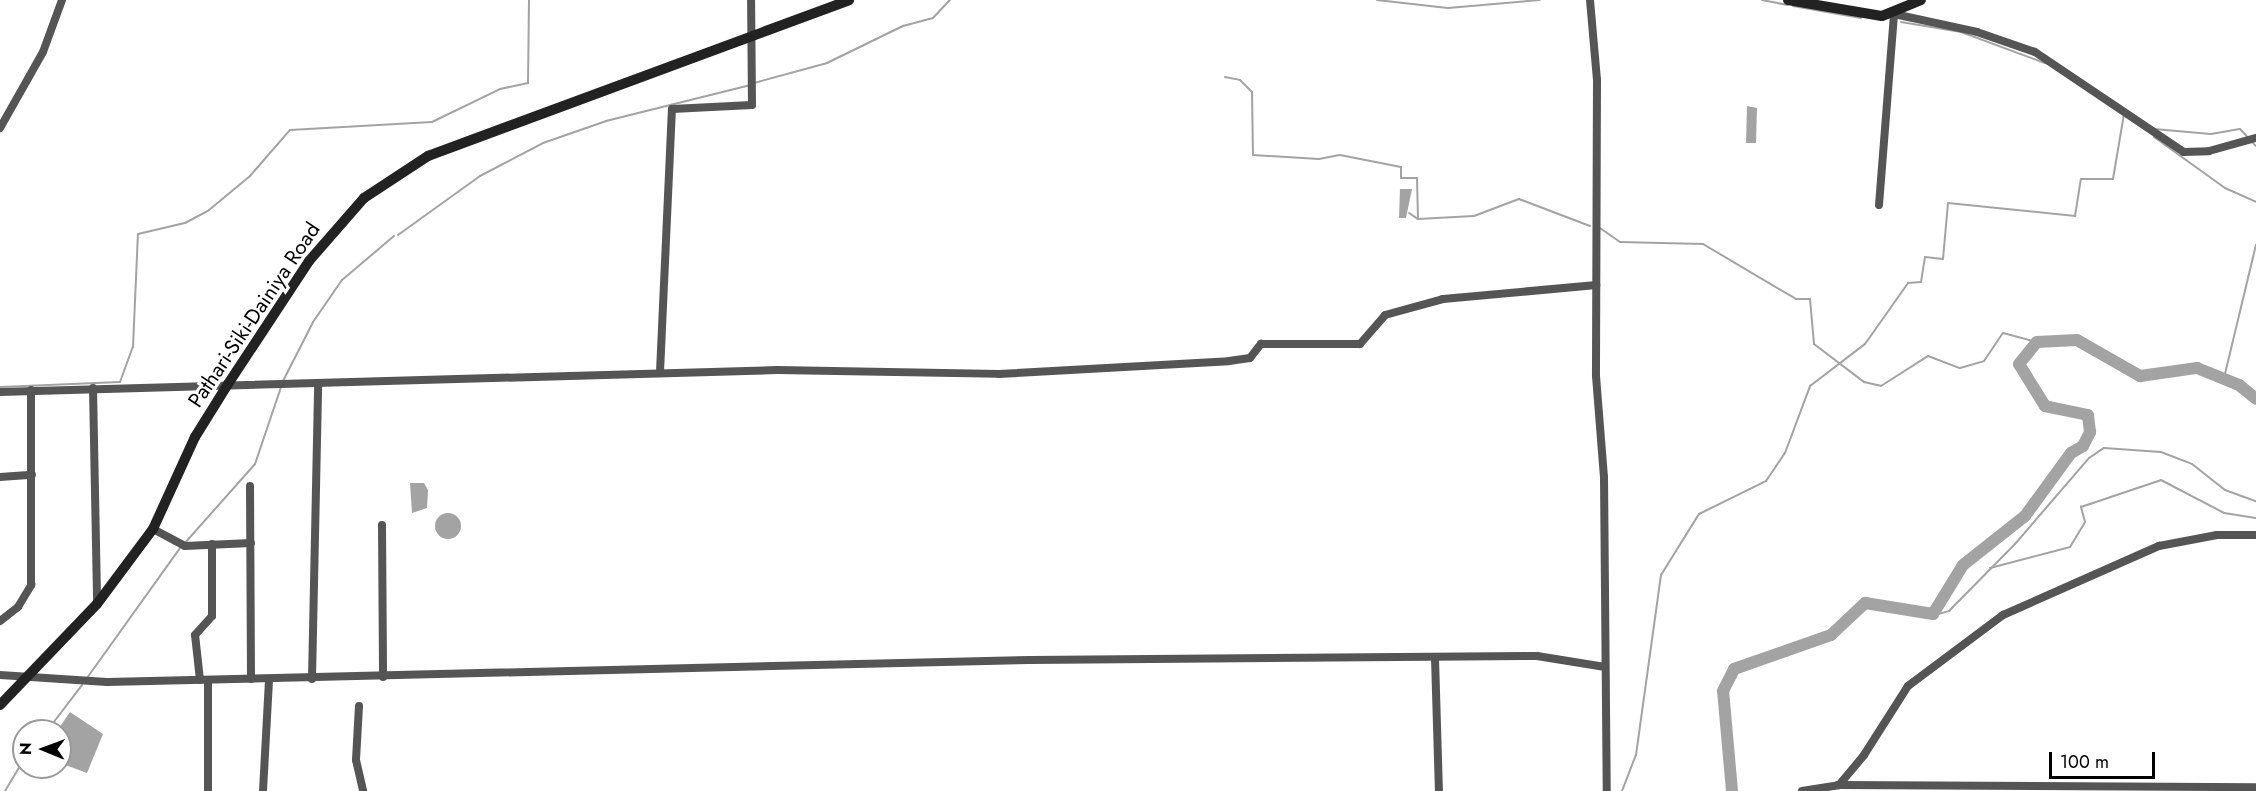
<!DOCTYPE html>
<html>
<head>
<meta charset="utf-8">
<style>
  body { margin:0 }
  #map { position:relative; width:2256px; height:791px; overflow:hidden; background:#fff; font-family:Jost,sans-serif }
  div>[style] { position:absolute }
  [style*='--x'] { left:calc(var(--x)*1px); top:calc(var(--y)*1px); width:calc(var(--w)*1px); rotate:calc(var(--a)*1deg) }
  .water>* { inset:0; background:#a3a3a3 }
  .round { border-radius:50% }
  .stream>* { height:2px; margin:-1px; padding:0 1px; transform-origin:1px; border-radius:1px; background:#a3a3a3 }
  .river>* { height:12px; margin:-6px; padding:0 6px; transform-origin:6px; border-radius:6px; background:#a3a3a3 }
  .street>* { height:8px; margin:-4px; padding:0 4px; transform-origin:4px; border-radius:4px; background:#555 }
  .secondary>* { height:10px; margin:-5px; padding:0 5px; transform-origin:5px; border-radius:5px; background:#222 }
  span { translate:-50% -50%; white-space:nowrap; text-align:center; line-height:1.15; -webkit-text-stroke:6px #fff; paint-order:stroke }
  .street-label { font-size:21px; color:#000 }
  .north { position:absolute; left:12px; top:719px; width:60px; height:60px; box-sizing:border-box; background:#fff; border:2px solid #999; border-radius:50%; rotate:271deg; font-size:16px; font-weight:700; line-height:24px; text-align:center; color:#000 }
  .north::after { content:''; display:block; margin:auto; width:21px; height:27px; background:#000; clip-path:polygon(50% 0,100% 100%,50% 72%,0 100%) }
  .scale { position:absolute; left:2049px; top:752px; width:106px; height:27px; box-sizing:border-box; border:3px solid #000; border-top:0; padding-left:8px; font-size:18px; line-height:21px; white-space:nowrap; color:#000; -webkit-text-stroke:4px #fff; paint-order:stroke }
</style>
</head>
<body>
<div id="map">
  <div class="water">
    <i style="clip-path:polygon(1747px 106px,1757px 108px,1756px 143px,1746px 143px)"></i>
    <i style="clip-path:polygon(1400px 189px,1412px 189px,1406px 218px,1399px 218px)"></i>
    <i style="clip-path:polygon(410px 483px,424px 483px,428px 490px,427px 508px,412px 513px)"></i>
    <i class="round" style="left:435px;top:513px;width:26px;height:26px"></i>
    <i style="clip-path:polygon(70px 712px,103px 734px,87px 773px,60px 763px,57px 731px)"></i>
  </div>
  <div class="stream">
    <i style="--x:1377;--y:0;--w:71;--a:6.4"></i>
    <i style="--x:1448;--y:8;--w:92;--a:-5"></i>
    <i style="--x:1762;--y:0;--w:26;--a:11"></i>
    <i style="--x:1793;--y:6;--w:69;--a:10"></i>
    <i style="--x:1901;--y:22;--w:61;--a:9.5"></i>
    <i style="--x:1961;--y:32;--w:90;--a:20.3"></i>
    <i style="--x:1225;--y:77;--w:15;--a:11"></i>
    <i style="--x:1240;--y:80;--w:17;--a:45"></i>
    <i style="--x:1252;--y:92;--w:63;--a:89.1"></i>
    <i style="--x:1253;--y:155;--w:66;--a:3.5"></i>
    <i style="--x:1319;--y:159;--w:21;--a:-11"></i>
    <i style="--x:1340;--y:155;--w:62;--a:11.1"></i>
    <i style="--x:1401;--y:167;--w:11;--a:90"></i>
    <i style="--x:1401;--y:178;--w:16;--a:0"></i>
    <i style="--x:1417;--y:178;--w:41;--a:88.6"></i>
    <i style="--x:754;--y:83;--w:76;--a:-15.3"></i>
    <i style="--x:827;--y:63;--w:85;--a:-26"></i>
    <i style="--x:903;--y:26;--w:31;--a:-15"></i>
    <i style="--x:933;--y:18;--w:25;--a:-47"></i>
    <i style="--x:2154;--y:129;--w:57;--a:5"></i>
    <i style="--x:2211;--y:134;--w:29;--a:-10"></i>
    <i style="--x:2240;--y:129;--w:23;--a:47"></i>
    <i style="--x:2154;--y:137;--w:87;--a:35.7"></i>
    <i style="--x:2225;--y:188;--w:34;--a:24"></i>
    <i style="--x:1409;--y:213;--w:11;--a:34"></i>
    <i style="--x:1418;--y:219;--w:56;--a:-3.1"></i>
    <i style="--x:1474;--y:216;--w:48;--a:-20.7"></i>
    <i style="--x:1519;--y:199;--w:76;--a:20.8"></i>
    <i style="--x:1600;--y:228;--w:24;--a:35"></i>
    <i style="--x:1620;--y:242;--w:83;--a:1.4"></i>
    <i style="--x:1703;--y:244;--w:108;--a:30.6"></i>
    <i style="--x:1796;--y:299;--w:14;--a:0"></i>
    <i style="--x:1810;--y:299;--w:45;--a:84.9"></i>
    <i style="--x:1814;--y:344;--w:63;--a:37.2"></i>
    <i style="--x:1864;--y:382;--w:17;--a:13"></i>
    <i style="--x:1881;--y:386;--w:56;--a:-32.6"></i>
    <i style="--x:1928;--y:356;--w:34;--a:21"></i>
    <i style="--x:1960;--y:368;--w:25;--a:-16"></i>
    <i style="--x:1984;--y:361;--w:34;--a:-56"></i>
    <i style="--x:2003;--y:333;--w:35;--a:15"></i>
    <i style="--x:398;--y:235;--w:101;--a:-35.7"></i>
    <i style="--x:480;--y:176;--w:71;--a:-27.6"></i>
    <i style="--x:543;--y:143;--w:67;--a:-19.2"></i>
    <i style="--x:606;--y:121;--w:148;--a:-14"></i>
    <i style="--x:2224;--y:378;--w:137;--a:-76.5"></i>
    <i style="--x:283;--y:381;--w:66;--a:-63"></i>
    <i style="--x:313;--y:322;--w:51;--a:-55.4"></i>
    <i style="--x:342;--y:280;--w:68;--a:-40.2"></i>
    <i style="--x:0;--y:387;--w:120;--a:-2.4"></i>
    <i style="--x:120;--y:382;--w:37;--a:-70"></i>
    <i style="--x:133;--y:347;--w:113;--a:-87.5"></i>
    <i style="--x:138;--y:234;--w:48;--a:-13.2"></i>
    <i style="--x:185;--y:223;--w:27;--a:-28"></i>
    <i style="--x:209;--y:210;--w:53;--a:-39.7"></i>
    <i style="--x:250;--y:176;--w:61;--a:-49"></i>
    <i style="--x:290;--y:130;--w:142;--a:-3.2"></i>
    <i style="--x:432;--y:122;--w:76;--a:-25.9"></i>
    <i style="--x:500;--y:89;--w:29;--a:-12"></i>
    <i style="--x:528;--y:83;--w:83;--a:-89.3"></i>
    <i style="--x:184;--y:544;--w:107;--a:-48.4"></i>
    <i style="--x:255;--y:464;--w:81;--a:-71.3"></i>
    <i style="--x:1990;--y:568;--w:83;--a:-14.7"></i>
    <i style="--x:2070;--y:547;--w:29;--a:-59"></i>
    <i style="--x:2085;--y:522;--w:16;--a:-105"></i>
    <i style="--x:2081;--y:507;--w:84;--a:-18.6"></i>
    <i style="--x:2161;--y:480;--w:71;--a:27.6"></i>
    <i style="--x:2224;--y:513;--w:32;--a:9"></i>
    <i style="--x:1935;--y:615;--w:15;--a:-16"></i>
    <i style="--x:1949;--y:611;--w:94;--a:-45.4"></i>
    <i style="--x:2015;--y:544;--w:113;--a:-49.3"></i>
    <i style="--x:2089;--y:458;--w:18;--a:-34"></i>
    <i style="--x:2104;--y:448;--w:57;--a:4"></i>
    <i style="--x:2161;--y:452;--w:33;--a:21"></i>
    <i style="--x:2192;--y:464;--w:42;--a:38.2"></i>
    <i style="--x:2225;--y:490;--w:33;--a:20"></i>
    <i style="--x:87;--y:678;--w:160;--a:-54.4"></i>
    <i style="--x:47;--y:731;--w:58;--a:-52.7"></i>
    <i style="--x:5;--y:791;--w:37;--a:-59"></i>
    <i style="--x:1622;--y:791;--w:39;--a:-69"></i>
    <i style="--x:1636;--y:755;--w:182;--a:-82.1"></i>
    <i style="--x:1661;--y:575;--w:72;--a:-58.1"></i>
    <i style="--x:1699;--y:514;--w:75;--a:-26.2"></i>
    <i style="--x:1766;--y:481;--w:34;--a:-56"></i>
    <i style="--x:1785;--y:453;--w:72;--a:-69.5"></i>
    <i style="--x:1810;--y:386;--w:69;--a:-37.4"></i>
    <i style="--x:1865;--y:344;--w:75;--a:-54.8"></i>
    <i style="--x:1908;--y:283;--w:13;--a:-4"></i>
    <i style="--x:1921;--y:282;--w:25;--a:-81"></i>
    <i style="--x:1925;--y:257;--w:18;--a:6"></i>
    <i style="--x:1943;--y:259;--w:56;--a:-84.9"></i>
    <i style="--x:1948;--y:203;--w:128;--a:5.8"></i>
    <i style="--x:2075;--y:216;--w:37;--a:-81"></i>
    <i style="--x:2081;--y:179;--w:32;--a:0"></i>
    <i style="--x:2113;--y:179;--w:66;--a:-80.4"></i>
  </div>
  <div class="river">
    <i style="--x:1732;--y:791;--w:100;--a:-95.1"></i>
    <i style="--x:1723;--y:691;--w:25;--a:-63"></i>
    <i style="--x:1734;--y:669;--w:103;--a:-19.3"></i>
    <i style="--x:1831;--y:635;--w:47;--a:-43.3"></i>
    <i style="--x:1865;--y:603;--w:69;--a:9.2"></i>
    <i style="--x:1933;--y:614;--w:57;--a:-58.5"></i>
    <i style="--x:1963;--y:565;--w:79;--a:-38.3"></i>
    <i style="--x:2025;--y:516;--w:78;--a:-53.9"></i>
    <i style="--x:2071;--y:453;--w:14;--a:-30"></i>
    <i style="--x:2083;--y:446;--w:16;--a:-63"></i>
    <i style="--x:2090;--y:432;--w:17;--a:-97"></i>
    <i style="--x:2088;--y:415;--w:44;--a:-168.2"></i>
    <i style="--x:2045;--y:406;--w:49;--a:-121.8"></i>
    <i style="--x:2019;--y:364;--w:28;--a:-51"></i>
    <i style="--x:2037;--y:342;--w:40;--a:-2.9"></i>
    <i style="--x:2077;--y:340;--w:73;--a:29.7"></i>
    <i style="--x:2140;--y:376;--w:58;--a:-8"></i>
    <i style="--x:2197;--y:368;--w:45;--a:22"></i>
    <i style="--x:2239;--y:385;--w:22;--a:39"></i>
  </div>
  <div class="street">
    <i style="--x:1590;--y:0;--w:80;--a:85"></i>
    <i style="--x:1597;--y:80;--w:296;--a:90.2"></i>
    <i style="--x:1596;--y:376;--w:101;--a:85.5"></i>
    <i style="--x:1604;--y:477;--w:314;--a:89.5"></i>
    <i style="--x:0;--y:128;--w:87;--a:-60.5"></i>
    <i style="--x:43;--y:52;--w:55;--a:-69.9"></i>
    <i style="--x:1879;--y:205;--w:192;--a:-85.5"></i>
    <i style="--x:1894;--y:14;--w:85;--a:12.2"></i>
    <i style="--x:1977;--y:32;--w:61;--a:19"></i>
    <i style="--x:2035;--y:52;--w:179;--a:33.9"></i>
    <i style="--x:2184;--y:152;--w:25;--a:-2"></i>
    <i style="--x:2209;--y:151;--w:49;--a:-15.5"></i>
    <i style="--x:660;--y:372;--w:263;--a:-87.4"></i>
    <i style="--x:672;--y:109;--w:80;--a:-2.9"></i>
    <i style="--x:752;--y:105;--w:105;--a:-90.5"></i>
    <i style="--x:93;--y:388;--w:216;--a:88.9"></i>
    <i style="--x:0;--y:392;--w:777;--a:-1.62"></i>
    <i style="--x:777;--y:370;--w:222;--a:1"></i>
    <i style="--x:999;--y:374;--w:230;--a:-3.2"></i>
    <i style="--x:1229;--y:361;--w:21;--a:-8"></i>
    <i style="--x:1250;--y:358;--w:18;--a:-52"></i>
    <i style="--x:1261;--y:344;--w:99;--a:0"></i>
    <i style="--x:1360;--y:344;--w:38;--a:-49"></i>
    <i style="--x:1385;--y:315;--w:60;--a:-15.4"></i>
    <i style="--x:1443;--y:299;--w:154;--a:-5.2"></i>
    <i style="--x:0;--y:477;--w:32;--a:-4"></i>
    <i style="--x:250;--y:486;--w:193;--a:89.7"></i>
    <i style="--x:382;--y:525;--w:152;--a:89.6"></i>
    <i style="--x:153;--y:529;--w:36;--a:28"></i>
    <i style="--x:185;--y:546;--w:66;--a:-2.6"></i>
    <i style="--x:0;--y:621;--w:23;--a:-38"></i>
    <i style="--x:18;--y:607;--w:26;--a:-59"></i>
    <i style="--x:31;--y:585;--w:195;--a:-90"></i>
    <i style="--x:1435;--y:658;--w:133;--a:88.3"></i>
    <i style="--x:0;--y:675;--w:107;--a:3.7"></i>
    <i style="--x:107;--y:682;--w:922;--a:-1.37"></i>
    <i style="--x:1029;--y:660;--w:508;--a:-0.45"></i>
    <i style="--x:1537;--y:656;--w:69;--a:9.2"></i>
    <i style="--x:312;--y:679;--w:296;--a:-88.8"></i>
    <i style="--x:200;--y:680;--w:45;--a:-96.3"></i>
    <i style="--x:195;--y:635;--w:25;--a:-48"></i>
    <i style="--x:212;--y:616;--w:72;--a:-90"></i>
    <i style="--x:208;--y:680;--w:111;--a:90"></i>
    <i style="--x:359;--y:706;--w:54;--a:93.2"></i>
    <i style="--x:356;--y:760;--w:32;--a:77"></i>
    <i style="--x:1838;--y:785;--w:418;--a:0.3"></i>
    <i style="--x:263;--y:791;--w:112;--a:-86.9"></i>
    <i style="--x:1802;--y:791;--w:37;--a:-9"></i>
    <i style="--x:1839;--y:785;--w:39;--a:-50"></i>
    <i style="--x:1864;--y:755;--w:82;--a:-57.5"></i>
    <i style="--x:1908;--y:686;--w:119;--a:-36.8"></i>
    <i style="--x:2003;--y:615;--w:171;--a:-23.9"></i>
    <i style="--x:2159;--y:546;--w:59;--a:-10.7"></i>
    <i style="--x:2217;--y:535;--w:39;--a:0"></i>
  </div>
  <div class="secondary">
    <i style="--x:1788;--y:0;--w:95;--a:9.7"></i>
    <i style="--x:1882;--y:16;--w:42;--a:-22.3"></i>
    <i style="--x:0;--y:705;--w:140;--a:-46.2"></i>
    <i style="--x:97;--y:604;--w:94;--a:-53.3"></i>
    <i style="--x:153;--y:529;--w:101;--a:-65.5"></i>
    <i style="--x:195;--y:437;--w:62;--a:-58.1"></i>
    <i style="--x:228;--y:384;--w:147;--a:-56.6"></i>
    <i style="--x:309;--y:261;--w:84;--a:-48.9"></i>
    <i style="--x:364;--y:198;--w:77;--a:-33.3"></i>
    <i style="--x:428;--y:156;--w:449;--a:-20.3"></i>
  </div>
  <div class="street-label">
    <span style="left:254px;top:315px;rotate:-56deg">Pathari-Siki-Dainiya Road</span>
  </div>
  <div class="north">N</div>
  <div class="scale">100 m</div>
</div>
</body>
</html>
